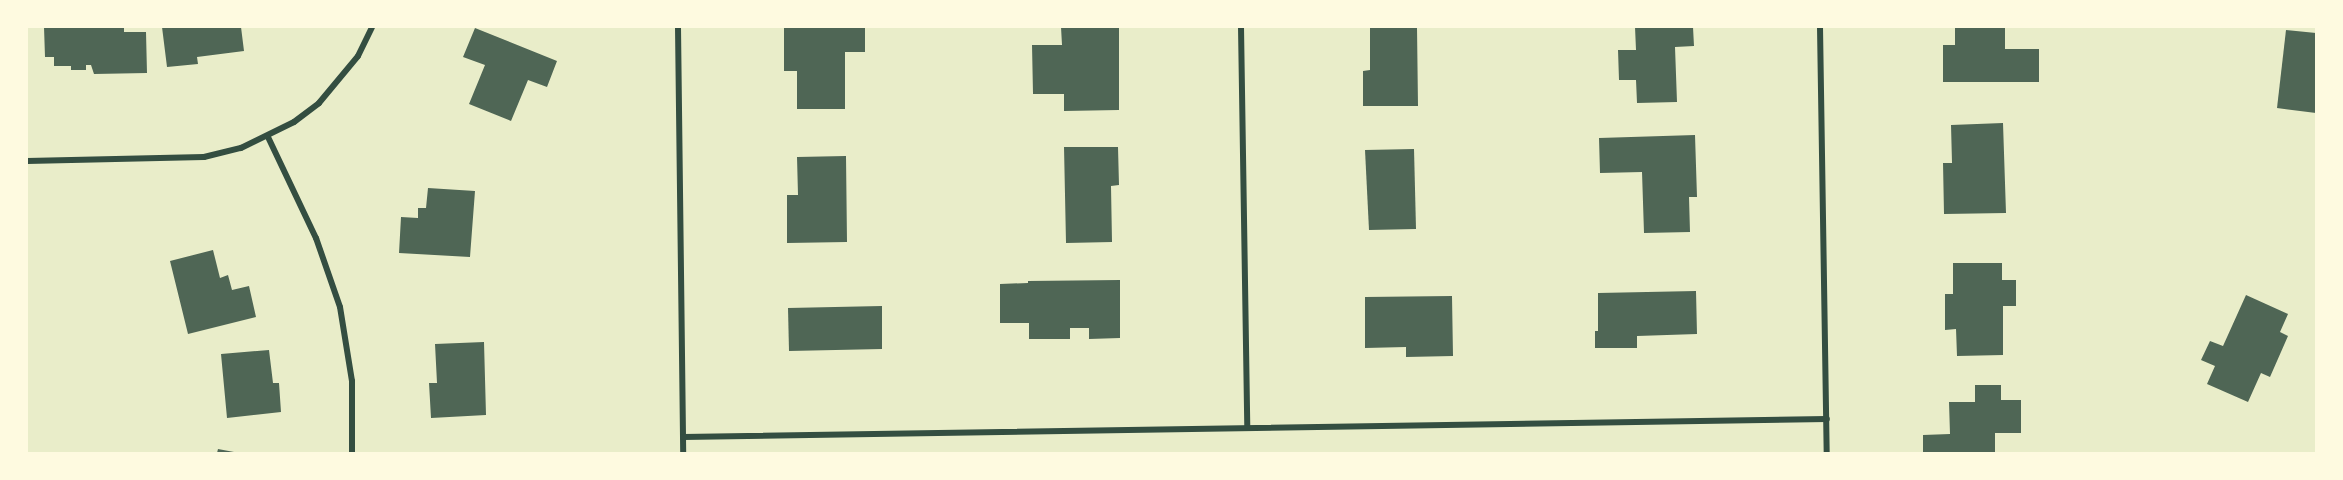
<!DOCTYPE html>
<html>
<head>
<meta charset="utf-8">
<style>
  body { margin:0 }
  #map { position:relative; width:2343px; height:480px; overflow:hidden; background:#e9edc9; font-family:Spectral,serif }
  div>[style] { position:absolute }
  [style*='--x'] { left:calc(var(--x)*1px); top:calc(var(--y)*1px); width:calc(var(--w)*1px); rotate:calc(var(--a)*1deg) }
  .building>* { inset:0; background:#4f6655 }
  .minor>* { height:6px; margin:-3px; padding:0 3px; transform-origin:3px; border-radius:3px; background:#344e41 }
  span { translate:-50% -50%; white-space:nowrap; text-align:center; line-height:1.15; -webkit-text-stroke:6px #fefae0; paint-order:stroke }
  .frame { position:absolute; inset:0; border:28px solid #fefae0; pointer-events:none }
</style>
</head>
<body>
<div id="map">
  <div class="building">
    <i style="clip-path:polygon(44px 27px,124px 27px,124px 32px,146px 32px,147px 73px,94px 74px,91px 65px,86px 65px,86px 70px,71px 70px,71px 66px,54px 66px,54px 57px,45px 57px)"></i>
    <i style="clip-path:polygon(162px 27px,241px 27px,244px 51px,197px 57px,198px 64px,167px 67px)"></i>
    <i style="clip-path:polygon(784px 27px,865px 27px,865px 52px,845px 52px,845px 109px,797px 109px,797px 71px,784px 71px)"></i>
    <i style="clip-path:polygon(1061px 27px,1119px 27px,1119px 110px,1064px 111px,1064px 94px,1033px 94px,1032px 45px,1062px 45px)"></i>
    <i style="clip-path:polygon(1370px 27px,1417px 27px,1418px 106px,1363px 106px,1363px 71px,1370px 70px)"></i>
    <i style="clip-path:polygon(1635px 27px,1693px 27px,1694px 46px,1675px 47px,1677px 102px,1637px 103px,1636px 80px,1619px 80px,1618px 50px,1636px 50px)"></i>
    <i style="clip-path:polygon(1955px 27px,2005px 27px,2005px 49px,2039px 49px,2039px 82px,1943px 82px,1943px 45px,1955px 45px)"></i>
    <i style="clip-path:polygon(475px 28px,557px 61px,547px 87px,528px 80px,511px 121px,469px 104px,485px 65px,463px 57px)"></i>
    <i style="clip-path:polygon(2286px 30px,2316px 33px,2316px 113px,2277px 108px)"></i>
    <i style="clip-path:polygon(2003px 123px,2006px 213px,1944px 214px,1943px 163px,1952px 163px,1951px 125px)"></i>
    <i style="clip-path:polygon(1695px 135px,1697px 197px,1689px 197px,1690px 232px,1644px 233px,1642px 172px,1600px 173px,1599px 138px)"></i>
    <i style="clip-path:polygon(1064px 147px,1118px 147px,1119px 185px,1111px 186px,1112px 242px,1066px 243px)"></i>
    <i style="clip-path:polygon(1414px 149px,1416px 229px,1369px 230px,1365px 150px)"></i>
    <i style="clip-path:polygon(846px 156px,847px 242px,787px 243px,787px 195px,798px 195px,797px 157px)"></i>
    <i style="clip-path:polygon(428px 188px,475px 191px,470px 257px,399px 253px,401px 217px,418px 218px,418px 208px,426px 208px)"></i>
    <i style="clip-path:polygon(213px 250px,220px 278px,228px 275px,232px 290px,249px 286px,256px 317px,188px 334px,170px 261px)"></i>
    <i style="clip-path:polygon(1953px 263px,2002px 263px,2002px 280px,2016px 280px,2016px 306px,2003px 306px,2003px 355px,1957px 356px,1956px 329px,1945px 330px,1945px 294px,1953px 294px)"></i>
    <i style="clip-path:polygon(1120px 280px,1120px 338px,1089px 339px,1089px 328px,1070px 328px,1070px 339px,1029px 339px,1029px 323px,1000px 323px,1000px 284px,1028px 283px,1028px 281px)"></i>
    <i style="clip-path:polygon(1696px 291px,1697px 334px,1637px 336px,1637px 348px,1595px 348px,1595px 331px,1598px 331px,1598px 293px)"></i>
    <i style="clip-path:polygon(2246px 295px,2288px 314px,2280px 332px,2288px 336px,2270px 377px,2261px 373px,2248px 402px,2207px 384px,2215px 366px,2201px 360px,2210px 341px,2223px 346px)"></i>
    <i style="clip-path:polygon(1452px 296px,1453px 356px,1406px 357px,1406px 347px,1365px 348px,1365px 297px)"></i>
    <i style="clip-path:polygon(882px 306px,882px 349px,789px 351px,788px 308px)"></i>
    <i style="clip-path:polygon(484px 342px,486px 415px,431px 418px,429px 383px,437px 383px,435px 344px)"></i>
    <i style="clip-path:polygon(269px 350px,273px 383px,279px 383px,281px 412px,227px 418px,221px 354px)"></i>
    <i style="clip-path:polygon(1975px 385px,2001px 385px,2001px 400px,2021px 400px,2021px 433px,1995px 433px,1995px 453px,1923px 453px,1923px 435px,1950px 434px,1949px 402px,1975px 402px)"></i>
    <i style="clip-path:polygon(218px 449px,234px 452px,234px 453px,217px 453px)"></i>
  </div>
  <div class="minor">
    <i style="--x:678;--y:27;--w:426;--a:89.3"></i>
    <i style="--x:1241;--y:27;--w:401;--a:89.1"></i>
    <i style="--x:1820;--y:27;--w:426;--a:89.1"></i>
    <i style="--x:268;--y:137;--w:112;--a:64.6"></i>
    <i style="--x:316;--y:238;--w:73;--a:70.8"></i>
    <i style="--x:340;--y:307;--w:75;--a:80.8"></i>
    <i style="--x:352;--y:381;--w:72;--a:90"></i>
    <i style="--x:27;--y:161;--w:177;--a:-1.3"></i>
    <i style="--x:204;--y:157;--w:38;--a:-14"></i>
    <i style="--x:241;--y:148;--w:59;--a:-26.1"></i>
    <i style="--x:294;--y:122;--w:31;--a:-37"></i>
    <i style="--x:319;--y:103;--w:61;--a:-50.3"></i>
    <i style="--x:358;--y:56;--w:32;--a:-64"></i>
    <i style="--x:683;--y:437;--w:1144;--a:-0.9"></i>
  </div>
  <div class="frame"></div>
</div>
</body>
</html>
